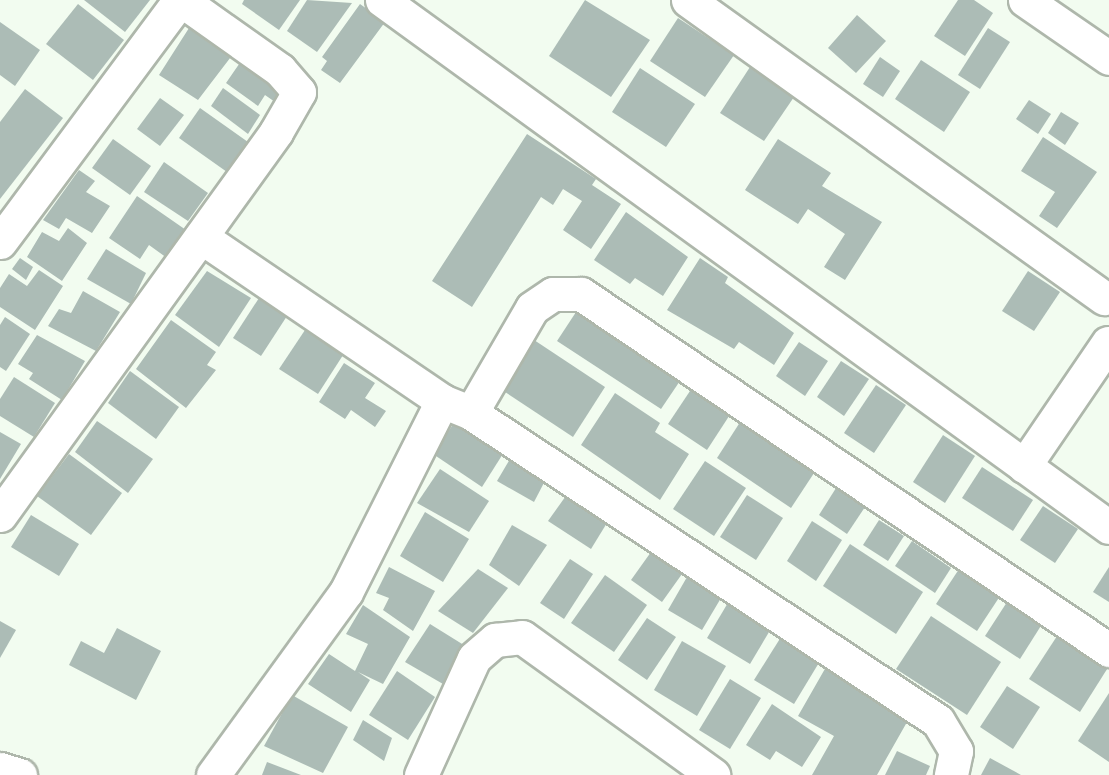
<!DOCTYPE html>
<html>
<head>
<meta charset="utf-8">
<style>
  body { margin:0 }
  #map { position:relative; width:1109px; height:775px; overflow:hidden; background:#f2fcf0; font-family:"Alegreya Sans",sans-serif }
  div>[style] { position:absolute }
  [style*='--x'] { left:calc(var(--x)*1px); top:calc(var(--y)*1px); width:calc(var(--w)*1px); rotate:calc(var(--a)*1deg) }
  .building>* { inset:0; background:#acbcb6 }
  .roads { filter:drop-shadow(2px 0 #aeb7ab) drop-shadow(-2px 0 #aeb7ab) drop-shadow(0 2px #aeb7ab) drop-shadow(0 -2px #aeb7ab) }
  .minor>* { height:33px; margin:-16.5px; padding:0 16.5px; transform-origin:16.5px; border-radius:16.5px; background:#fff }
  span { translate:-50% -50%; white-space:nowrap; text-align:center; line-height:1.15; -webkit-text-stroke:6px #fff; paint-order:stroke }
</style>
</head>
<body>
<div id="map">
  <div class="building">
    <i style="clip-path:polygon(84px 0,150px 0,125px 32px)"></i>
    <i style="clip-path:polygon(244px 0,300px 0,279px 30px,242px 4px)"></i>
    <i style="clip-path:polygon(307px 0,352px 3px,317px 52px,287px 31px)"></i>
    <i style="clip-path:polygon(585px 0,650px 40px,611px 97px,549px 56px)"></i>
    <i style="clip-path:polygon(958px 0,974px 0,993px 13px,965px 56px,934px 36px)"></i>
    <i style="clip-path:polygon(78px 4px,124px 40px,93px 80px,46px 44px)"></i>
    <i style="clip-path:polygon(360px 4px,385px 22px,340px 83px,321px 70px,327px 61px,322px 57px)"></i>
    <i style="clip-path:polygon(857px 15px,886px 41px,856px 73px,828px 48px)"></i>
    <i style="clip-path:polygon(678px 18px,734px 55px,705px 97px,650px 61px)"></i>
    <i style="clip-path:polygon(0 22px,40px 50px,15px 86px,0 75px)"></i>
    <i style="clip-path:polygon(189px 28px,212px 45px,220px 33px,240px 45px,198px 100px,159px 75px)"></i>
    <i style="clip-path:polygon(988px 28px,1010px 42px,980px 89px,958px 75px)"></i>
    <i style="clip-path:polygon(246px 54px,288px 83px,275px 102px,265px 95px,258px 106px,226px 83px)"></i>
    <i style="clip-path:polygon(880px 57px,900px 71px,883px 97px,863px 84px)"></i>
    <i style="clip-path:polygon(921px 60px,970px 92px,944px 132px,895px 99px)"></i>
    <i style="clip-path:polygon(750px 67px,794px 97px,764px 141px,720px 113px)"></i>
    <i style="clip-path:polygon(640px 68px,695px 104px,666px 147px,612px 112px)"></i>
    <i style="clip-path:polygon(223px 88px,260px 115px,248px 134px,211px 106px)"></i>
    <i style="clip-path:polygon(25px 89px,63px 118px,0 199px,0 122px)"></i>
    <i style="clip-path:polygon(160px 98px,184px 115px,160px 146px,137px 129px)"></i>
    <i style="clip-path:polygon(1029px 100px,1051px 114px,1038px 134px,1016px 119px)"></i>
    <i style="clip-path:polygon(200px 108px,248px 142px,227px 172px,179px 138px)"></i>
    <i style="clip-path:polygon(1061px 112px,1079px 123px,1065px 145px,1048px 133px)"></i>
    <i style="clip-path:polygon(527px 134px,596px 179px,592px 185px,621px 204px,591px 249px,563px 230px,582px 201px,563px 189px,553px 205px,541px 197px,472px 307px,432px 281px)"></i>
    <i style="clip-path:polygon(1043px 137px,1097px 172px,1057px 228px,1039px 216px,1055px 192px,1021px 171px)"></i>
    <i style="clip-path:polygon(113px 139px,151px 166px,130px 195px,92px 168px)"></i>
    <i style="clip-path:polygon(778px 139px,831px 173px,822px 186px,882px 222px,845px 280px,824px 267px,845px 234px,808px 209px,798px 224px,745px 190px)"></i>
    <i style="clip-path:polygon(164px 162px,208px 193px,188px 221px,144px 192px)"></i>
    <i style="clip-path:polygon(79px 170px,95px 181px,86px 192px,110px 206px,92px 233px,66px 218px,59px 229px,43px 220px)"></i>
    <i style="clip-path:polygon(137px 196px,186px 230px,167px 258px,149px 245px,140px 259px,109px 238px)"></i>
    <i style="clip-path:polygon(626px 212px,688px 257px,663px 296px,635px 278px,630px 284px,594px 260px)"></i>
    <i style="clip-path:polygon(68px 228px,87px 243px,62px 281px,27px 257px,42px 232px,59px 241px)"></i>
    <i style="clip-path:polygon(106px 249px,146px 273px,131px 304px,87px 279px)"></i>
    <i style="clip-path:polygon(20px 258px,33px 267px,26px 280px,12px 269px)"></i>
    <i style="clip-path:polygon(700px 258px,728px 277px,725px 283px,794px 333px,774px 365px,739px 342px,734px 349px,667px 310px)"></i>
    <i style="clip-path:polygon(39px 270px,63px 286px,35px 330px,0 307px,0 288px,9px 274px,27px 286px)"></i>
    <i style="clip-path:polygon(207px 271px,251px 298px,219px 347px,175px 315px)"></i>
    <i style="clip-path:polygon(1028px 271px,1060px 292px,1034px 331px,1002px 311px)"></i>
    <i style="clip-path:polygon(83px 291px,120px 312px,96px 351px,48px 326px,59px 309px,71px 313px)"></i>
    <i style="clip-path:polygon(259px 298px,287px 316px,261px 356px,233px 338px)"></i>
    <i style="clip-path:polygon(580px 306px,686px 372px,661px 409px,557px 341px)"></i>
    <i style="clip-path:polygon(5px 317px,30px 334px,6px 371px,0 367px,0 325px)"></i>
    <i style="clip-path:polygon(171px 320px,216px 352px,207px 365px,216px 370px,186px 408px,136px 369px)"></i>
    <i style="clip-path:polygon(307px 327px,345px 352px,318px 394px,279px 369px)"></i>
    <i style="clip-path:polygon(525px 334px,605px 387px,573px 437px,493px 384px)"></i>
    <i style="clip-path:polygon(37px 335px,85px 361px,62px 400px,29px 379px,33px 373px,18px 364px)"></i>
    <i style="clip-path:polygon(799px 342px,828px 361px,805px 396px,776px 376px)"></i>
    <i style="clip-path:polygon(841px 361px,869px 379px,844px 416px,817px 397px)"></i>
    <i style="clip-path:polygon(344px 363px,375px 383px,365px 398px,386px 411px,375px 427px,351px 410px,345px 419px,319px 402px)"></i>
    <i style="clip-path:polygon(130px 371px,179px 407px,156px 439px,108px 403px)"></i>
    <i style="clip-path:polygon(14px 377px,55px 403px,34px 437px,0 416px,0 399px)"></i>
    <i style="clip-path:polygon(694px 385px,733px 410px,707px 450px,668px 424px)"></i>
    <i style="clip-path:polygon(876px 385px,906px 405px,874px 453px,844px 433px)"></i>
    <i style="clip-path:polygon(615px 393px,660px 423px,655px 432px,689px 454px,660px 500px,581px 445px)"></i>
    <i style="clip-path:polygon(744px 416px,818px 467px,791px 508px,717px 458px)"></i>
    <i style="clip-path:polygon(456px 420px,506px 449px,482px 487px,433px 454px)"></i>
    <i style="clip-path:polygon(97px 421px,153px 459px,128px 493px,75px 452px)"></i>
    <i style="clip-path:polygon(0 432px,21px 444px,0 479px)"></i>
    <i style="clip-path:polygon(943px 435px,975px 456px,945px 503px,913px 482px)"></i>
    <i style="clip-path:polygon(69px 454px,122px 493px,91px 535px,37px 496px)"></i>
    <i style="clip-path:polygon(513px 454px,547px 477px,534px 502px,497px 481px)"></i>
    <i style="clip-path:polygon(705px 461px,746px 488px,714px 536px,673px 509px)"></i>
    <i style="clip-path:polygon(982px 467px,1033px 500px,1013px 531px,962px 498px)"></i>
    <i style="clip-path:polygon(440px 469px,489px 501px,469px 532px,417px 503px)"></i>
    <i style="clip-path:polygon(836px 488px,865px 507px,847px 534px,819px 515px)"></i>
    <i style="clip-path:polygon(568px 493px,610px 518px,591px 549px,548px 521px)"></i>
    <i style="clip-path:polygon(747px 495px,783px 518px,756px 560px,720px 537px)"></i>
    <i style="clip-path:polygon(1043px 506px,1078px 529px,1055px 563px,1020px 540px)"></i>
    <i style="clip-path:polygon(425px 512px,469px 539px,443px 582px,400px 556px)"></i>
    <i style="clip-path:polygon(31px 515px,79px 544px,59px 576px,11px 547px)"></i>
    <i style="clip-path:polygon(879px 520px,904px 536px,888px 561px,863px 545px)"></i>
    <i style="clip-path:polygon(812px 521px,842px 540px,816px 581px,787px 561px)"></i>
    <i style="clip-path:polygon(512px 525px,547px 545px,519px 586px,489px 565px)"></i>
    <i style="clip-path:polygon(912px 541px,951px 568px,935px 593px,895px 566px)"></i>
    <i style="clip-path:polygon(850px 544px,923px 592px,896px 634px,823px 586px)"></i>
    <i style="clip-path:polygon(656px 545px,687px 567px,662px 602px,631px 580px)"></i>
    <i style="clip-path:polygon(570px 559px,593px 574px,564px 619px,540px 603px)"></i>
    <i style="clip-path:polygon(965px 560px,1006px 587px,977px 631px,936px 604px)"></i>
    <i style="clip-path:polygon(389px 567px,435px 591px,413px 631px,383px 610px,389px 598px,376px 593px)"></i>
    <i style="clip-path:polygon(1109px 567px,1109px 602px,1093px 592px)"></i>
    <i style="clip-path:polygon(478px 569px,508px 588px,473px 633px,438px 611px)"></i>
    <i style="clip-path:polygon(605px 575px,647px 605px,614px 652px,571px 623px)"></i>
    <i style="clip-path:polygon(687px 577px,721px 598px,702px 630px,668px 610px)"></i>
    <i style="clip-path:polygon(732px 596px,775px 622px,750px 664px,707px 638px)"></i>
    <i style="clip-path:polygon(1009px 599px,1044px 621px,1020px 659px,985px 636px)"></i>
    <i style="clip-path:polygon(363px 605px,410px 637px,383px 684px,358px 672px,370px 680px,351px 712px,308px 684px,329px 654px,355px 671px,368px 644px,346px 634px)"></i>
    <i style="clip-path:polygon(931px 616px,1001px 662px,967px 715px,896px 669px)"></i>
    <i style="clip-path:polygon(647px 618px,676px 637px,647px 680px,618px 660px)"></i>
    <i style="clip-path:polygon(0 621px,16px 630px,0 658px)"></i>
    <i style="clip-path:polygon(430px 624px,467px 647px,443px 684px,405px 662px)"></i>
    <i style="clip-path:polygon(117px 628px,161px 651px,136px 700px,69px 665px,81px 641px,104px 653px)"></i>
    <i style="clip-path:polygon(1059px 633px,1109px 666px,1080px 712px,1029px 679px)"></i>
    <i style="clip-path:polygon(781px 637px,820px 661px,794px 704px,754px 680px)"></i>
    <i style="clip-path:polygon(682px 641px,726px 666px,697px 716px,654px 690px)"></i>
    <i style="clip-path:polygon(826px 667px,911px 715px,877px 775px,812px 775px,834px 736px,798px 716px)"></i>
    <i style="clip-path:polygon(397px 671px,435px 697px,408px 740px,369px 715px)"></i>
    <i style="clip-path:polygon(730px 679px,761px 698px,730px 749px,699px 730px)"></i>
    <i style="clip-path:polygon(1007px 686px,1040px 707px,1013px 749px,980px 727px)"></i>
    <i style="clip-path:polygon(1109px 693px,1109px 762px,1078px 741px)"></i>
    <i style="clip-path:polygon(292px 695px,348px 727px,323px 773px,264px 746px)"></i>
    <i style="clip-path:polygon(772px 704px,821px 737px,802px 767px,776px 751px,770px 760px,746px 745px)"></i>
    <i style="clip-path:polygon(363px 720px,392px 738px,384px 761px,353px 740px)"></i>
    <i style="clip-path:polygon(897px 751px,930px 766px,926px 775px,885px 775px)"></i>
    <i style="clip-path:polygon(990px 758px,1021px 775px,981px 775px)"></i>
    <i style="clip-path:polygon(267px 762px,301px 775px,262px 775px)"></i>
  </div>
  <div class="roads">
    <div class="minor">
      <i style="--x:382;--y:0;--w:898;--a:35.94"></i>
      <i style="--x:688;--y:0;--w:512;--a:35.62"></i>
      <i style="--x:1025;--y:0;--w:102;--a:34.6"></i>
      <i style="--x:201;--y:237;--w:292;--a:34.2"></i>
      <i style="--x:0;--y:242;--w:302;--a:-53.4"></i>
      <i style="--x:471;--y:413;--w:559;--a:33.41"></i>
      <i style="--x:938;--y:721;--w:35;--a:59"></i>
      <i style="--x:956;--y:751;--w:25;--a:102"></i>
      <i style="--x:1024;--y:466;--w:149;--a:-55.7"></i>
      <i style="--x:0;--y:515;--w:472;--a:-54.2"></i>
      <i style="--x:276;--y:132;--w:46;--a:-60.1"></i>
      <i style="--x:299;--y:92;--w:29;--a:-131"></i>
      <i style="--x:280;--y:70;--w:121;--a:-144.7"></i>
      <i style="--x:0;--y:769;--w:21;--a:17"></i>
      <i style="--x:213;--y:775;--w:226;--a:-54"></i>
      <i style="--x:346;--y:592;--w:214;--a:-63.3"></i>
      <i style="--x:442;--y:401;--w:31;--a:22"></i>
      <i style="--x:471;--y:413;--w:121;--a:-59.8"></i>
      <i style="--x:532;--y:308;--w:25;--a:-34"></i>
      <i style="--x:553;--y:294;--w:28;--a:0"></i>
      <i style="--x:581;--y:294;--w:637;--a:33.99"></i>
      <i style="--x:421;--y:775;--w:128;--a:-65.6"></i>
      <i style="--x:474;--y:658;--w:28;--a:-41"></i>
      <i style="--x:495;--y:640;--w:27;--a:-6"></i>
      <i style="--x:522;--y:637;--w:236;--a:35.8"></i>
    </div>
  </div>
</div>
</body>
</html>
